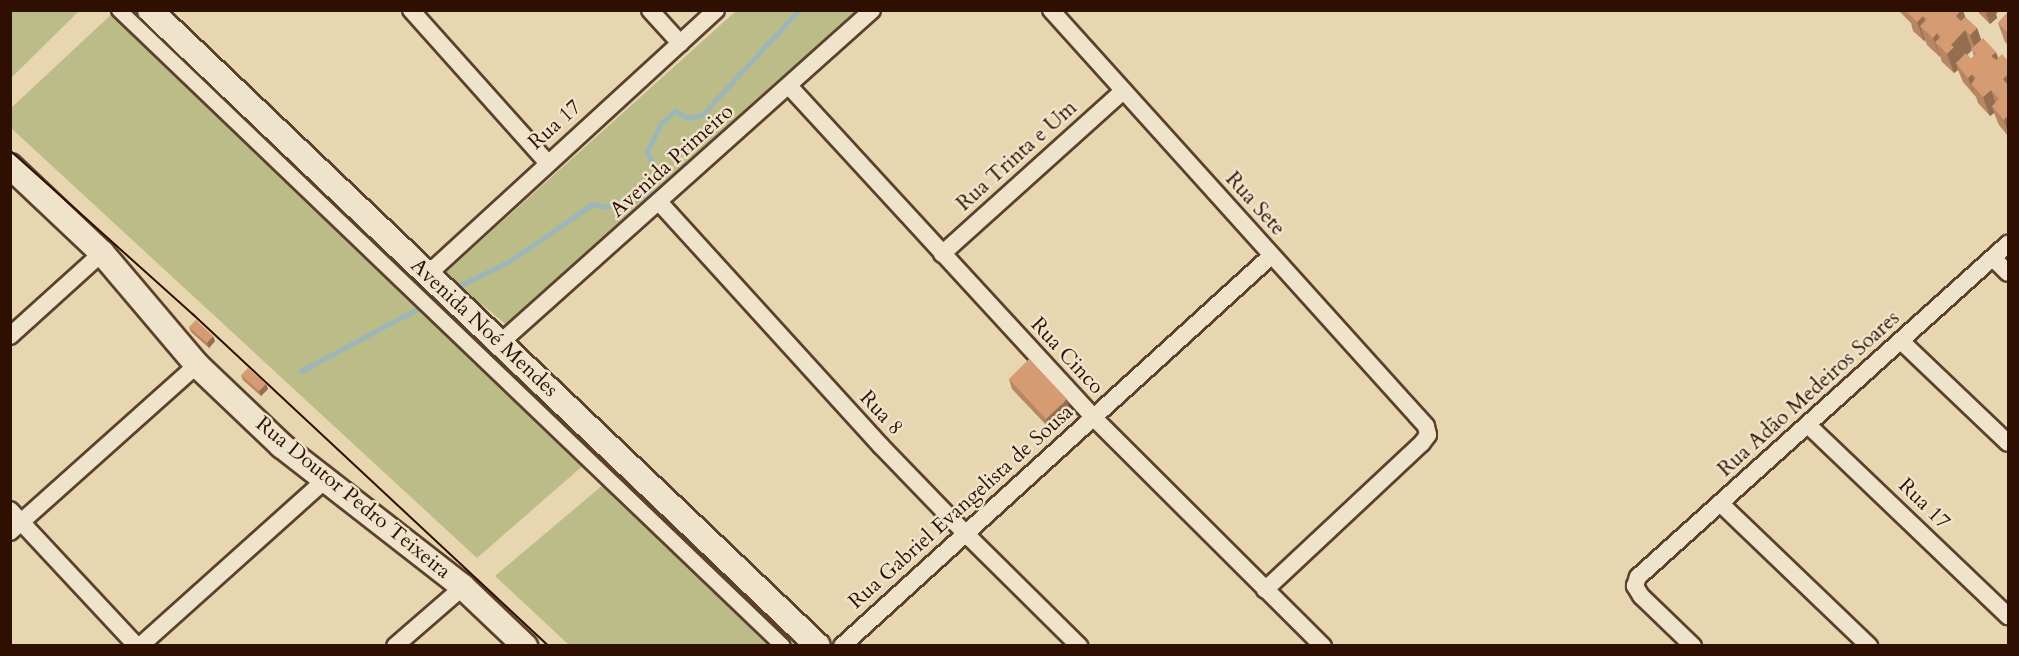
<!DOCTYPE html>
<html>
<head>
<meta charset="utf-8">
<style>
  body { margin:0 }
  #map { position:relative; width:2019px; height:656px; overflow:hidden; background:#e7d6af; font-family:Cardo,serif }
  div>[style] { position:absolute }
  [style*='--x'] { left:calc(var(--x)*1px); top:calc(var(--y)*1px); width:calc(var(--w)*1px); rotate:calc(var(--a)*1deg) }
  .green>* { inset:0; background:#bbbc87 }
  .stream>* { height:4.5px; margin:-2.25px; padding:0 2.25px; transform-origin:2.25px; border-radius:2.25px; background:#9db6b7 }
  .roads { filter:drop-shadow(2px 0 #5c412d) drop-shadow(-2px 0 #5c412d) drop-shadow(0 2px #5c412d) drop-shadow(0 -2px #5c412d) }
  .pedestrian>* { height:14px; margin:-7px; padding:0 7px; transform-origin:7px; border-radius:7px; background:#efe4cb }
  .minor>* { height:16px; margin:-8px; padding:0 8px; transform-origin:8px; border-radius:8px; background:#efe4cb }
  .secondary>* { height:24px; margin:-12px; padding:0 12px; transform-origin:12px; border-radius:12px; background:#efe4cb }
  .tram>* { height:1.5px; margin:-0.75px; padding:0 0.75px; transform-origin:0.75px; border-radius:0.75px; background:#2e0f02 }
  .wall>* { inset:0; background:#b78663 }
  .shaded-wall>* { inset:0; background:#956d50 }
  .building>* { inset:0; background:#d59c73 }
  span { translate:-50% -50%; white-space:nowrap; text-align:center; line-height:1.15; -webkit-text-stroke:5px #efe4cb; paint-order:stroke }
  .street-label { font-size:21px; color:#2e0f02 }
  .frame { position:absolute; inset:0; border:12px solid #2e0f02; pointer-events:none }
</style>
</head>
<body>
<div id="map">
  <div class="green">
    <i style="clip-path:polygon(11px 10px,79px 10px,79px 11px,11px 78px)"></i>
    <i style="clip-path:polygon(115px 11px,126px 11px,594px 456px,477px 558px,11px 128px,10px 109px)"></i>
    <i style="clip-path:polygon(736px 11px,864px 11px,512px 329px,444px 274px)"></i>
    <i style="clip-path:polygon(616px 474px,798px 645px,569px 645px,495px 576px)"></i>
  </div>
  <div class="stream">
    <i style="--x:459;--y:286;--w:55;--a:-26.1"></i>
    <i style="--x:508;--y:262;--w:103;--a:-34.3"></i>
    <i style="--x:593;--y:204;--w:10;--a:17"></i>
    <i style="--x:603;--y:207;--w:29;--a:-12"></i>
    <i style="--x:631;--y:201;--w:20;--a:-24"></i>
    <i style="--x:649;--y:193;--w:22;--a:-69"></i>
    <i style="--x:657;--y:172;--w:22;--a:-117"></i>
    <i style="--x:647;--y:152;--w:32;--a:-64"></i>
    <i style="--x:661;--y:123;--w:19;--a:-39"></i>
    <i style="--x:676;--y:111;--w:13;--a:32"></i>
    <i style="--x:687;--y:118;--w:15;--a:-11"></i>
    <i style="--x:702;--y:115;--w:143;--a:-47.3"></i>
    <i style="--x:301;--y:371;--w:151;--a:-28.1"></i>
  </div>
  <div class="roads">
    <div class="pedestrian">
      <i style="--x:119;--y:10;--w:919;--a:43.77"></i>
    </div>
    <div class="minor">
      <i style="--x:411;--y:10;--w:204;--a:48.2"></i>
      <i style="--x:650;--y:10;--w:45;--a:47.7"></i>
      <i style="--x:1051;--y:10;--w:560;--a:47.97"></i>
      <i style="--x:1426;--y:426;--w:9;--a:77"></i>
      <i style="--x:1428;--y:435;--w:10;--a:127"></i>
      <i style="--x:1422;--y:443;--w:215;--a:136.9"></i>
      <i style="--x:789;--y:86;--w:449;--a:47.4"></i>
      <i style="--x:1093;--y:417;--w:325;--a:44.9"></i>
      <i style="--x:659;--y:202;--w:330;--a:47.7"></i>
      <i style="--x:881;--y:446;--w:121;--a:46"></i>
      <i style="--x:965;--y:533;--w:161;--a:44.7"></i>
      <i style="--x:942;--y:254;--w:244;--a:-42"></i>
      <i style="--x:1993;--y:258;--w:21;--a:45"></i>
      <i style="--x:427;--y:275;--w:392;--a:-42.5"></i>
      <i style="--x:10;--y:336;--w:124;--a:-42.1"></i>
      <i style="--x:1902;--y:342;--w:146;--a:43.6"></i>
      <i style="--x:500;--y:343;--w:499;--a:-41.8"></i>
      <i style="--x:1808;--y:425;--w:277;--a:43.7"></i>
      <i style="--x:1720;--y:503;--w:207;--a:43.8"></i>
      <i style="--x:10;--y:510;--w:186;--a:47"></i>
      <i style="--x:10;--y:532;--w:251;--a:-41.8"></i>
      <i style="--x:140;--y:646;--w:249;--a:-41.9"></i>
      <i style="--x:395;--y:646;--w:90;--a:-40.9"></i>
      <i style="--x:842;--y:646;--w:580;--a:-42.27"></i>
      <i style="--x:1693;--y:646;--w:72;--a:-136.1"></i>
      <i style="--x:1641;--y:596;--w:12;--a:-121"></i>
      <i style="--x:1635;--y:586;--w:9;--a:-72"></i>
      <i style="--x:1638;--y:577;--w:498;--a:-42"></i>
    </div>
    <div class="secondary">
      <i style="--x:150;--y:10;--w:922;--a:43.59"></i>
      <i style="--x:10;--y:166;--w:127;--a:43.4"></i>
      <i style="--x:102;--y:253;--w:147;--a:49.7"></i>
      <i style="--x:197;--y:365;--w:117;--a:43.6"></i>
      <i style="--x:282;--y:446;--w:229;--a:37.9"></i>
      <i style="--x:463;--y:587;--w:86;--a:43.6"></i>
    </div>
  </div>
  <div class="tram">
    <i style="--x:10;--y:150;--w:246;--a:41.9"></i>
    <i style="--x:193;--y:314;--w:487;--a:43"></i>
  </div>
  <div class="wall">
    <i style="clip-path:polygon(evenodd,1898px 10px,1963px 10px,1965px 17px,1977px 28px,1981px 40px,1998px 58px,2008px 61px,2008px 136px,1999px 125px,1994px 113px,1990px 116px,1978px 103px,1976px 97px,1963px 82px,1958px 70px,1954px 73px,1942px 62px,1940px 56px,1940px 57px,1927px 45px,1925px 40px,1924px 41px,1913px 31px,1911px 23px,1898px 10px,1972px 50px,1974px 56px,1971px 59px,1967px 54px,1972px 50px)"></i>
    <i style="clip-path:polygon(1978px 10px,1999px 10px,1996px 14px,1997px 18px,1990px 24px,1979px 13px)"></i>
    <i style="clip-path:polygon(2008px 12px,2008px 45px,2005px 42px,1998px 23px)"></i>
    <i style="clip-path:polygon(189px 327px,215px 341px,209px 348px,191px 332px)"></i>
    <i style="clip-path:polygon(241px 375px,266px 384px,268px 389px,261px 396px,243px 380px)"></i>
    <i style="clip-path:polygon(1009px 379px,1070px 409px,1050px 429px,1012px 389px)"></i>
  </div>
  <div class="shaded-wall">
    <i style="clip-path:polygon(1961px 10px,1963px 10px,1969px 29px,1965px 30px,1972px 50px,1960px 63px,1956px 63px,1958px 70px,1954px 73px,1947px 54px,1951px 45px,1956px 16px)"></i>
    <i style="clip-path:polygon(1985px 10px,1999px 10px,1996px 14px,1997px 18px,1990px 24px)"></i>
    <i style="clip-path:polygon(1923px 16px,1930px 35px,1920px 26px,1925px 40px,1924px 41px,1917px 22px)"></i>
    <i style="clip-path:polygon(1977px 28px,1984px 48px,1977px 55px,1970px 35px)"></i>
    <i style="clip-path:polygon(1937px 33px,1943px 50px,1935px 42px,1940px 56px,1940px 57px,1933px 38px)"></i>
    <i style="clip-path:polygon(1996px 52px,2003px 71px,1991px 56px)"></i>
    <i style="clip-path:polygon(1972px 74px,1979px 93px,1971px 84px,1975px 97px,1968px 78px)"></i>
    <i style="clip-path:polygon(2008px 74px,2008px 94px,2003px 79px)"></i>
    <i style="clip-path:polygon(1991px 90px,1998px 110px,1992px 106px,1994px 113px,1990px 116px,1983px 97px)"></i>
    <i style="clip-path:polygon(2008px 115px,2008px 133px,2004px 120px)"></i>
    <i style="clip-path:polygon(213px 336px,215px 341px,209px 348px,207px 343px)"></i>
    <i style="clip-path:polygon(266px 384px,268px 389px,261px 396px,259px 391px)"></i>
    <i style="clip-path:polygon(1067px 399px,1070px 409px,1050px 429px,1046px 419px)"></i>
  </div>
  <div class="building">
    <i style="clip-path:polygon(1907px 10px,1961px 10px,1956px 16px,1961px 21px,1965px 17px,1977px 28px,1970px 35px,1965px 30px,1951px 45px,1954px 47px,1947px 54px,1935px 42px,1941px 37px,1937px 33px,1933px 38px,1920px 26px,1927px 19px,1923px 16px,1917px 22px,1906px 11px)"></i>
    <i style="clip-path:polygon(2008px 12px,2008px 33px,1998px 23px)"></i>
    <i style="clip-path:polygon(1983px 38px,1996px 52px,1991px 56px,1996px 60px,2002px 54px,2008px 61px,2008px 74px,2003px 79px,2008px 85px,2008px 115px,2004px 120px,1992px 106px,1999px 99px,1991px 90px,1983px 97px,1971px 84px,1976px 78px,1972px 74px,1968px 78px,1956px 63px,1966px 53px,1971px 59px,1976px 54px,1971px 49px)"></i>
    <i style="clip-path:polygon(196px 320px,213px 336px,207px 343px,189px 327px)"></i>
    <i style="clip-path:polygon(1029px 359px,1067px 399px,1046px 419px,1009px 379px)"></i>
    <i style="clip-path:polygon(248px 368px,266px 384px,259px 391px,241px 375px)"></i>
  </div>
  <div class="street-label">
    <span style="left:555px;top:125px;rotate:-42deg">Rua 17</span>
    <span style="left:1017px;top:156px;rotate:-42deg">Rua Trinta e Um</span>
    <span style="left:672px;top:161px;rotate:-42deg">Avenida Primeiro</span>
    <span style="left:1255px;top:204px;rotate:48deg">Rua Sete</span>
    <span style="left:484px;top:328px;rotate:43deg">Avenida Noé Mendes</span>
    <span style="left:1067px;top:356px;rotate:47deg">Rua Cinco</span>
    <span style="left:1809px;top:394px;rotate:-42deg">Rua Adão Medeiros Soares</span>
    <span style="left:881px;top:413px;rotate:47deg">Rua 8</span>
    <span style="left:353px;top:498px;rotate:39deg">Rua Doutor Pedro Teixeira</span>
    <span style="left:1924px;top:504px;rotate:44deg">Rua 17</span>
    <span style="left:961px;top:507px;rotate:-42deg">Rua Gabriel Evangelista de Sousa</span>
  </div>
  <div class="frame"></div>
</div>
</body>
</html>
